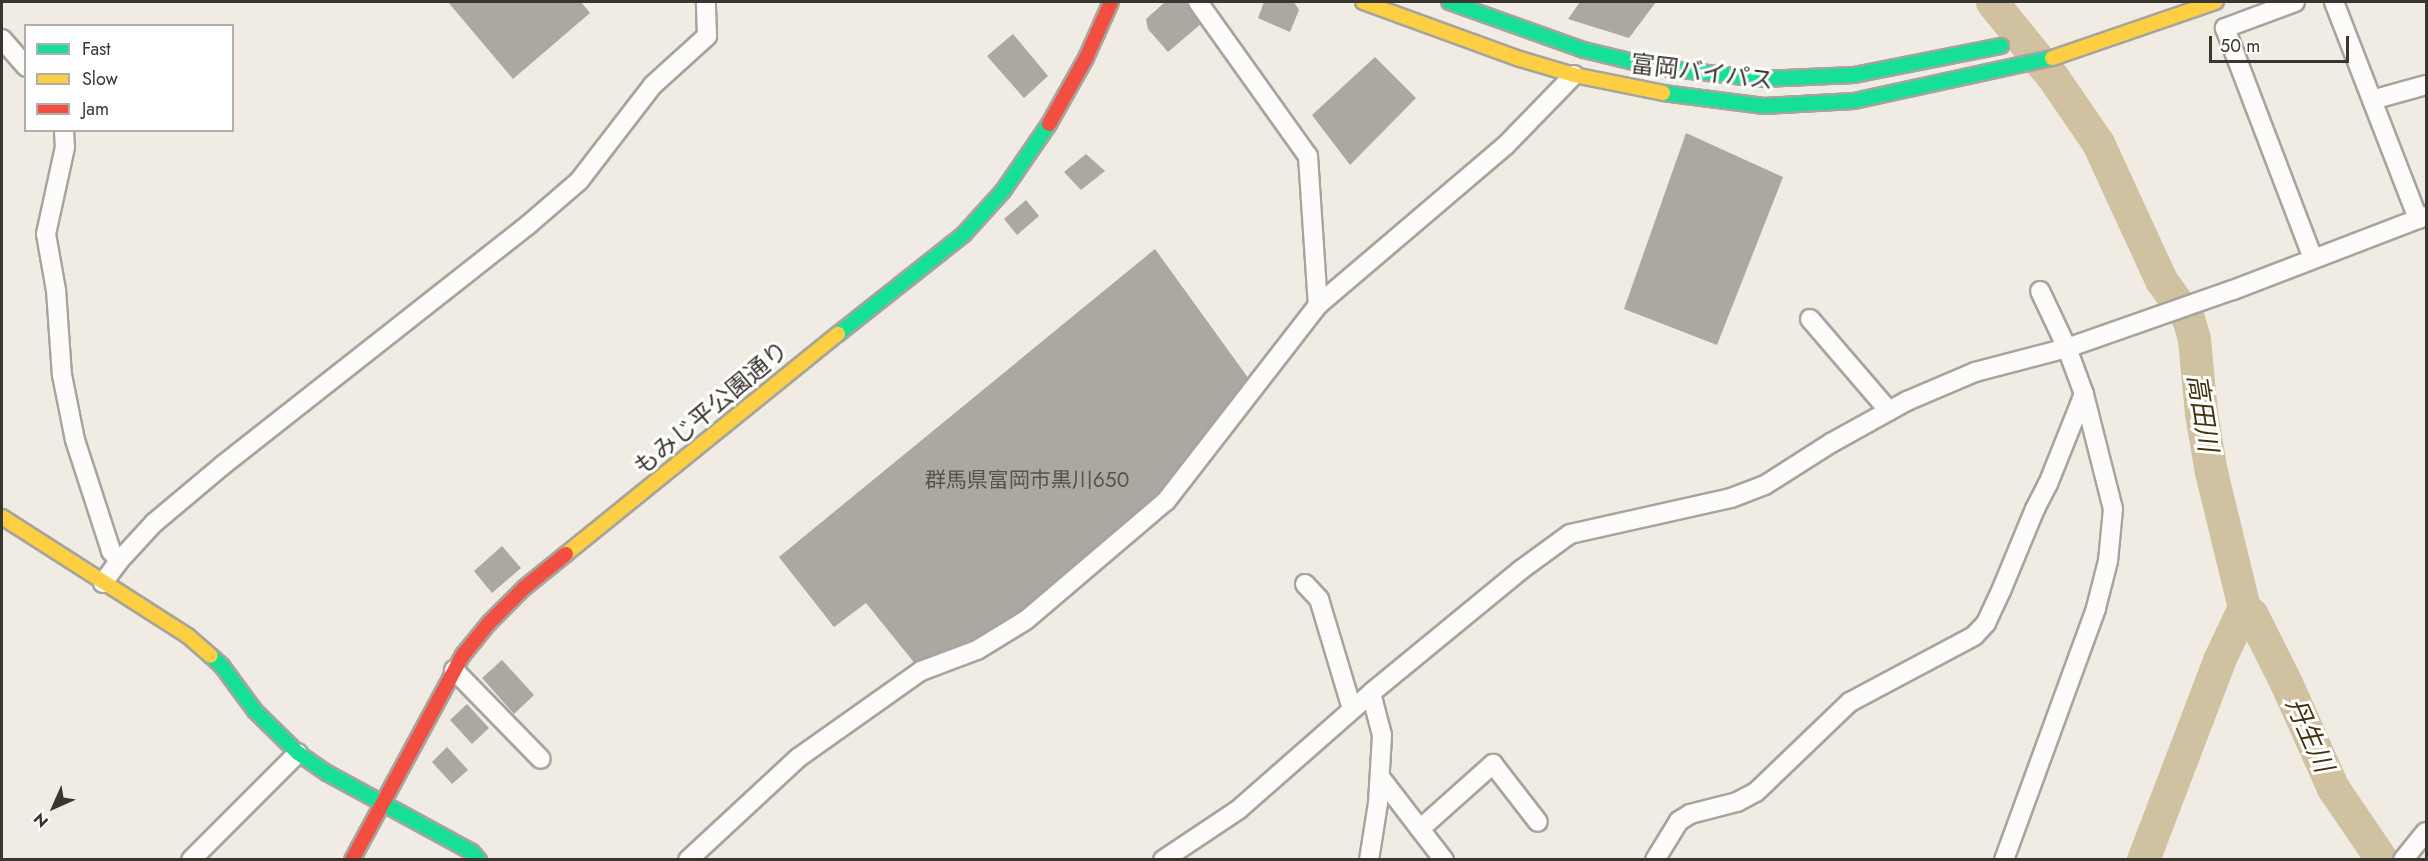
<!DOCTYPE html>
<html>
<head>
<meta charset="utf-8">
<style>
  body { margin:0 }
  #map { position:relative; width:2428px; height:861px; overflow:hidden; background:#f0ece3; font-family:Jost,"Noto Sans JP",sans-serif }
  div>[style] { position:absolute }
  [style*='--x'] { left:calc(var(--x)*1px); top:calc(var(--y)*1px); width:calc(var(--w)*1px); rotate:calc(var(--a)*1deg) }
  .river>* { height:33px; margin:-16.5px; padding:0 16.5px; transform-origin:16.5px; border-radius:16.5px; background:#d0c1a1 }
  .building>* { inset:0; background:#aba7a1 }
  .roads { filter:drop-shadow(2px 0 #a7a49d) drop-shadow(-2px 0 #a7a49d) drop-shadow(0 2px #a7a49d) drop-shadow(0 -2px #a7a49d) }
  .street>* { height:18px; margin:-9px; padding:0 9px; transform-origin:9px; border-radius:9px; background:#fdfcfb }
  .fast>* { height:14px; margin:-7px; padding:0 7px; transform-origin:7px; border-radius:7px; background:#16e098 }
  .slow>* { height:14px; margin:-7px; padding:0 7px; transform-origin:7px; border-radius:7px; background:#ffcf43 }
  .jam>* { height:14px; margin:-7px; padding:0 7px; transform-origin:7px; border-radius:7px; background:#f24e42 }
  span { translate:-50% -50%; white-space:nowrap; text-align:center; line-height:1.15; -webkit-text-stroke:6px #fff; paint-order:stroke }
  .number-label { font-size:21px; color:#56524c }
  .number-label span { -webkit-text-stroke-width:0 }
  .street-label { font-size:24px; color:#393630 }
  .water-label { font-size:26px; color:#423210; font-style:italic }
  .frame { position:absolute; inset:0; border:3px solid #393630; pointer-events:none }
  .legend { position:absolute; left:24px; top:24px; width:210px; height:108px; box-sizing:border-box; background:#fff; border:2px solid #b0afac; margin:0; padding:8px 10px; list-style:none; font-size:18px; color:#393630 }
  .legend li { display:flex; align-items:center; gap:12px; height:30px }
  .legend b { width:30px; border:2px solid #b0afac }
  .north { position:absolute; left:24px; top:777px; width:60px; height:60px; -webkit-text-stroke:4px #fff; paint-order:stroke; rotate:225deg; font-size:16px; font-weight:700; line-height:24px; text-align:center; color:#393630 }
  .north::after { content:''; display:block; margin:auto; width:21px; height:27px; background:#393630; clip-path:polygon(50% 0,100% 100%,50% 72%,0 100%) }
  .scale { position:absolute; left:2209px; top:36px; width:140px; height:27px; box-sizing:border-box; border:3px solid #393630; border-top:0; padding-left:8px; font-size:18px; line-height:21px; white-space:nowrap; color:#393630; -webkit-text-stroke:4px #fff; paint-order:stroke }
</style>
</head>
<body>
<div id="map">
  <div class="river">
    <i style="--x:1992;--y:2;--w:95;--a:51"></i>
    <i style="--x:2052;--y:76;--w:81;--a:55.5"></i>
    <i style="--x:2098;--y:143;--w:151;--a:65.3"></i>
    <i style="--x:2161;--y:280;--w:47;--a:54.6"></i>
    <i style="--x:2188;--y:318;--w:22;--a:74"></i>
    <i style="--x:2194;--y:339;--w:74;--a:84.6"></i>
    <i style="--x:2201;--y:413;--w:60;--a:80.4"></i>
    <i style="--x:2211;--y:472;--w:139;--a:76.3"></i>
    <i style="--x:2244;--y:607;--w:56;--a:115.2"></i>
    <i style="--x:2220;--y:658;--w:216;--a:110.9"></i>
    <i style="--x:2244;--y:607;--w:11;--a:45"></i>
    <i style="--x:2252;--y:615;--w:76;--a:63.4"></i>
    <i style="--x:2286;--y:683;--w:115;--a:65.9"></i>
    <i style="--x:2333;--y:788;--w:87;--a:55.8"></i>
  </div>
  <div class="building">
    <i style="clip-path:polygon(448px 2px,581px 2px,590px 13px,513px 79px)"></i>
    <i style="clip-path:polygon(1165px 2px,1190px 2px,1193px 5px,1189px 9px,1202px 23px,1168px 52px,1148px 29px,1146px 19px)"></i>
    <i style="clip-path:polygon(1264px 2px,1294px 2px,1299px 10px,1290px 32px,1258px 18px)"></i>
    <i style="clip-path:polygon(1580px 2px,1656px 2px,1629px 38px,1568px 19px)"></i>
    <i style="clip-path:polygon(1013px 34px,1048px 76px,1024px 98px,987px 56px)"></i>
    <i style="clip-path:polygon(1375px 57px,1416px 98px,1350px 165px,1312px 115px)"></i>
    <i style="clip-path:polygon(1686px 133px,1783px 177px,1717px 345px,1624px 309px)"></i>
    <i style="clip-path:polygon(1086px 154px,1105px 171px,1081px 190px,1064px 172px)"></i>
    <i style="clip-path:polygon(1026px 200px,1039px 216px,1017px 235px,1004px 219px)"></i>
    <i style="clip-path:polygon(1155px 249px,1254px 386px,1199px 460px,1052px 599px,921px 671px,866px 603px,834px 627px,779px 557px)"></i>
    <i style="clip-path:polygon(502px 546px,521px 568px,492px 593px,474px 571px)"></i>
    <i style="clip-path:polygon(502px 660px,534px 695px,514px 714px,482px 678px)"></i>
    <i style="clip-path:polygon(467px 704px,489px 728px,472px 744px,450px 720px)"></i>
    <i style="clip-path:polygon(447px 747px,468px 770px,452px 784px,432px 762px)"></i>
  </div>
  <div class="roads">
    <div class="street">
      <i style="--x:1198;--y:2;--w:189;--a:54.5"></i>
      <i style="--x:1308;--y:156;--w:149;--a:86.2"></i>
      <i style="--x:2295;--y:2;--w:75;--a:159.6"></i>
      <i style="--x:2225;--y:28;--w:247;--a:69.1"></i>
      <i style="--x:2334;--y:2;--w:233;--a:68.8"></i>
      <i style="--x:2;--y:39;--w:37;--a:49"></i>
      <i style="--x:2372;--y:100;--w:56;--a:-15.5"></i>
      <i style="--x:64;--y:130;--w:17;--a:87"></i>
      <i style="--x:65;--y:147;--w:89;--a:102.3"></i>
      <i style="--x:46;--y:234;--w:57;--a:79.9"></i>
      <i style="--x:56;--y:290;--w:85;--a:86"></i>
      <i style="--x:62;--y:375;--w:66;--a:78.7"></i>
      <i style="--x:75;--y:440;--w:117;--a:72"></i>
      <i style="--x:111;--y:551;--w:13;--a:51"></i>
      <i style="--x:1810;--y:319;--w:121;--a:49.3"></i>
      <i style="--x:103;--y:583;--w:27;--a:-54"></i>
      <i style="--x:119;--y:561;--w:52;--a:-47.4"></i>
      <i style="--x:154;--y:523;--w:90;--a:-40"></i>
      <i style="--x:223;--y:465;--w:388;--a:-38.2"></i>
      <i style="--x:528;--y:225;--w:67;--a:-40.8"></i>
      <i style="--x:579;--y:181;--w:121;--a:-52.4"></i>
      <i style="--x:653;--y:85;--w:73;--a:-42.2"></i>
      <i style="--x:707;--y:36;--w:34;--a:-92"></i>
      <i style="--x:1305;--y:584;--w:21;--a:47"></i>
      <i style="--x:1319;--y:599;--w:115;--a:73.3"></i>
      <i style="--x:454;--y:670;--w:124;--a:45.7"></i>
      <i style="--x:1380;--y:777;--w:105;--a:52.4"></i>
      <i style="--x:1420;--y:829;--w:98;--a:-41.7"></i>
      <i style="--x:1493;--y:764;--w:73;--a:52.2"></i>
      <i style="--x:191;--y:860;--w:151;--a:-45"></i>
      <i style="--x:688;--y:860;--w:150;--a:-42.8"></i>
      <i style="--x:798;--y:758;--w:151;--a:-35.3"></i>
      <i style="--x:921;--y:671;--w:60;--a:-20.6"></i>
      <i style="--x:977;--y:650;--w:57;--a:-31.5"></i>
      <i style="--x:1026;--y:620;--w:184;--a:-40.4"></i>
      <i style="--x:1166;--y:501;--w:248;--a:-52.2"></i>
      <i style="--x:1318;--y:305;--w:245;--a:-40.4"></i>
      <i style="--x:1505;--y:146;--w:99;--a:-45.8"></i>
      <i style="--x:1163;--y:860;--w:90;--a:-33.7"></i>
      <i style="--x:1238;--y:810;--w:177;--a:-41.3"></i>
      <i style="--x:1371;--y:693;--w:195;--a:-39.4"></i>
      <i style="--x:1522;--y:569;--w:59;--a:-36.1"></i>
      <i style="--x:1570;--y:534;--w:165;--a:-12.6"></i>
      <i style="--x:1731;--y:498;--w:36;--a:-21"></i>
      <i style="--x:1765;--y:485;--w:78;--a:-32.5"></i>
      <i style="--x:1831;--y:443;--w:87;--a:-28.9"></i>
      <i style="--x:1907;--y:401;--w:74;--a:-23.1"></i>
      <i style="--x:1975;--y:372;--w:95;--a:-14.6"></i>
      <i style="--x:2067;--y:348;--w:176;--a:-19.3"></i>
      <i style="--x:2233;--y:290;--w:207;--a:-21"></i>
      <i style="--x:1369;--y:860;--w:58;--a:-81"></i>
      <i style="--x:1378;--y:803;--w:68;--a:-86.6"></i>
      <i style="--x:1382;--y:735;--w:43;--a:-104.7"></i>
      <i style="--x:1655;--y:860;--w:46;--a:-58.4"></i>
      <i style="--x:1679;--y:821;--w:13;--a:-32"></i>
      <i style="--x:1690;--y:814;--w:49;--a:-14.3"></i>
      <i style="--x:1737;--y:802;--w:21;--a:-28"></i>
      <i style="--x:1756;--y:792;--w:130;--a:-43.8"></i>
      <i style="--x:1850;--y:702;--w:140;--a:-28"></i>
      <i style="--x:1974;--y:636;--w:18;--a:-47"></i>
      <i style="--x:1986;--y:623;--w:35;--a:-65"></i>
      <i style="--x:2001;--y:591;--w:89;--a:-67.5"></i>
      <i style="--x:2035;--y:509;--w:28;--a:-63"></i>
      <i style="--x:2048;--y:484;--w:97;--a:-68.2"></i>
      <i style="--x:2004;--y:860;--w:268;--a:-69.9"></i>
      <i style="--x:2096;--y:608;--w:49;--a:-75.7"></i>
      <i style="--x:2108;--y:561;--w:52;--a:-84.5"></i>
      <i style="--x:2113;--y:509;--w:119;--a:-104.2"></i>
      <i style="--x:2084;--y:394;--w:49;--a:-110.3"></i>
      <i style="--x:2067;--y:348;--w:63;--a:-115.3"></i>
      <i style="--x:2403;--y:860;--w:36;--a:-51"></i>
    </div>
    <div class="fast">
      <i style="--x:1449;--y:2;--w:143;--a:19.6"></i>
      <i style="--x:1584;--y:50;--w:72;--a:13.7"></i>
      <i style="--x:1654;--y:67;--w:109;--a:6.3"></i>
      <i style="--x:1762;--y:79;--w:92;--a:-2.5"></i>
      <i style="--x:1854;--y:75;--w:150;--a:-11.2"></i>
      <i style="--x:1663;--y:93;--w:102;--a:7.3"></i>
      <i style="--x:1764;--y:106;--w:90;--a:-3.2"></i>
      <i style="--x:1854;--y:101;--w:203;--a:-12.3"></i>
      <i style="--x:838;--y:334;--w:161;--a:-38.4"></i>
      <i style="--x:964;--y:234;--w:58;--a:-47.8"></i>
      <i style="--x:1003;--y:191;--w:81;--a:-55.5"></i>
      <i style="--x:211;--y:656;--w:15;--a:42"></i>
      <i style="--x:222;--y:666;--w:56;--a:53.7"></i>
      <i style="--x:255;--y:711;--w:60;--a:44.3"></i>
      <i style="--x:298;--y:753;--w:35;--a:35"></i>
      <i style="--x:327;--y:773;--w:165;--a:28.6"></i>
      <i style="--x:472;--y:852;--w:11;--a:49"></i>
    </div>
    <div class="slow">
      <i style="--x:1363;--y:2;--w:167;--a:20"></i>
      <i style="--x:1520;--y:59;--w:56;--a:16.5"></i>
      <i style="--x:1574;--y:75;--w:91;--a:11.4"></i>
      <i style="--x:2052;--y:58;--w:173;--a:-18.9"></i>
      <i style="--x:2;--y:517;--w:221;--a:32.6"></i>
      <i style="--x:188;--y:636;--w:30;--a:41"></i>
      <i style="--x:566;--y:554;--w:350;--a:-39"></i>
    </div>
    <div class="jam">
      <i style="--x:1049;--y:124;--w:76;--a:-60.7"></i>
      <i style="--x:1086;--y:58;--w:61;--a:-65.9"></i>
      <i style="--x:352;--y:860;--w:233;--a:-61.6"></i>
      <i style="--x:463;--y:655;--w:41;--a:-50.9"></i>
      <i style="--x:489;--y:623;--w:49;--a:-45"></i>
      <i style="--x:524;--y:588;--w:54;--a:-39"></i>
    </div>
  </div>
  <div class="number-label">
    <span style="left:1027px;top:480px">群馬県富岡市黒川650</span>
  </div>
  <div class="street-label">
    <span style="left:1702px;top:72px;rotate:7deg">富岡バイパス</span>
    <span style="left:711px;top:408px;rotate:-40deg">もみじ平公園通り</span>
  </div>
  <div class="water-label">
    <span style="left:2202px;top:413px;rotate:81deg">高田川</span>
    <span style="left:2309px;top:735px;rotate:66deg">丹生川</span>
  </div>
  <div class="frame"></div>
  <ul class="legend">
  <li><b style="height:8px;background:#16e098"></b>Fast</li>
  <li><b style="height:8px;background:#ffcf43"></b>Slow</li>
  <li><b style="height:8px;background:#f24e42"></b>Jam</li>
  </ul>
  <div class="north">N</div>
  <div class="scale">50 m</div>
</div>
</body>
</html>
